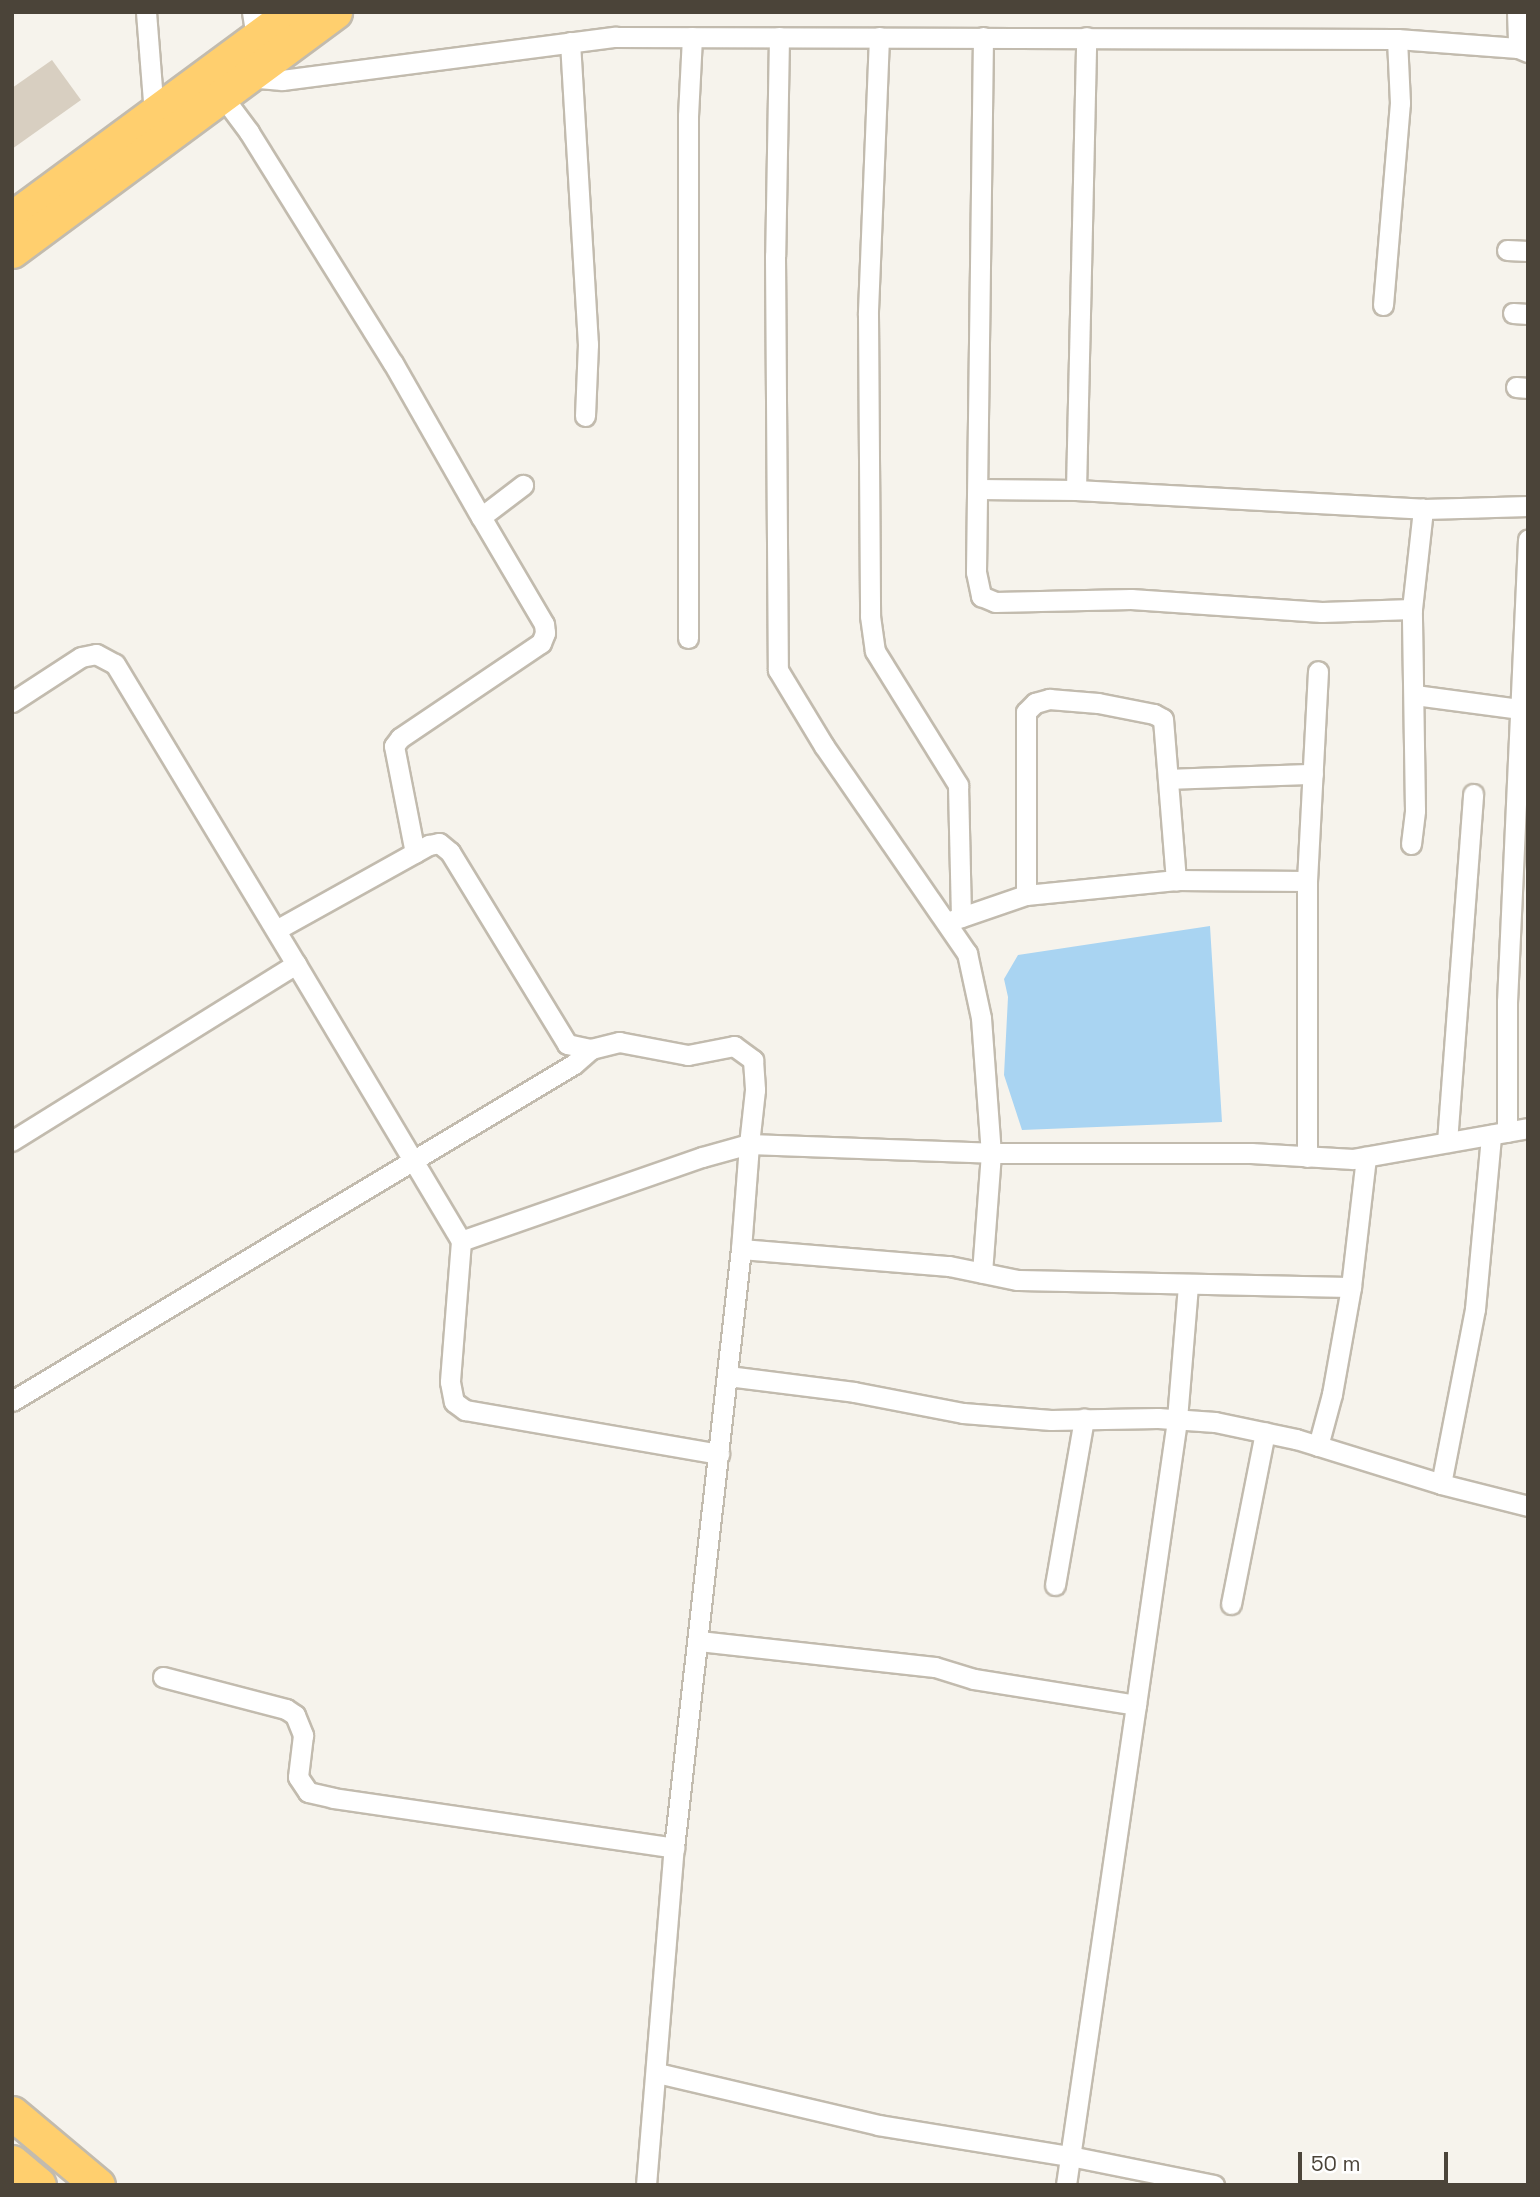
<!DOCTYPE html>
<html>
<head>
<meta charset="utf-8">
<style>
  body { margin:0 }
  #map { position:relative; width:1540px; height:2197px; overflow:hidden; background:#f6f3ec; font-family:"Space Grotesk",sans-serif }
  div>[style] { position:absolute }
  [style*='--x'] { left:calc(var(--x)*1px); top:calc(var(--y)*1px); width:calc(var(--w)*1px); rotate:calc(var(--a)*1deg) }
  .water>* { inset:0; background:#a9d4f2 }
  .building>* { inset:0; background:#d8cfc1 }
  .roads { filter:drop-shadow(2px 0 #c2bbae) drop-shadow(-2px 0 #c2bbae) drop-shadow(0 2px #c2bbae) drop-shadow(0 -2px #c2bbae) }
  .street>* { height:19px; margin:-9.5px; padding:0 9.5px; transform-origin:9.5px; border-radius:9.5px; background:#fff }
  .highway>* { height:33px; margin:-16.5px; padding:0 16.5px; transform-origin:16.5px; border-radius:16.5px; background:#ffcf6e }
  span { translate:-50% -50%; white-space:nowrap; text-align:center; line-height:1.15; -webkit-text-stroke:5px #fff; paint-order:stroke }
  .frame { position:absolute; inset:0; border:14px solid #4b4439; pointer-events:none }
  .scale { position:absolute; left:1298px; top:2152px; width:150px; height:32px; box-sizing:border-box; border:4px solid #4b4439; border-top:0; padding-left:9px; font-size:21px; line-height:24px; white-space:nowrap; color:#4b4439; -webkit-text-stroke:5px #fff; paint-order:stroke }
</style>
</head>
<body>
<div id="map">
  <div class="water">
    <i style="clip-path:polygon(1210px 926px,1222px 1122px,1022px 1130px,1004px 1075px,1008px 997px,1004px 979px,1018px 955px)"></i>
  </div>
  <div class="building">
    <i style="clip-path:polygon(52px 60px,81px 100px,12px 149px,12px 88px)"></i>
  </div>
  <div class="roads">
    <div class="street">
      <i style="--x:146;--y:12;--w:102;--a:85.5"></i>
      <i style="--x:252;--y:12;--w:26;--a:81"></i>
      <i style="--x:1517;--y:12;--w:36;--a:88"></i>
      <i style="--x:779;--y:37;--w:219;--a:91"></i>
      <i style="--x:775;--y:256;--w:414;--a:89.6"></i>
      <i style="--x:778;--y:670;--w:89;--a:58.8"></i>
      <i style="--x:824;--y:746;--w:252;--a:55.4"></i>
      <i style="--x:967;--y:953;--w:66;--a:77.8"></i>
      <i style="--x:981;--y:1018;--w:135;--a:85.8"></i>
      <i style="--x:991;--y:1153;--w:120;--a:94.3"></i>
      <i style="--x:879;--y:37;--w:278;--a:92.3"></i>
      <i style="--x:868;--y:315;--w:301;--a:89.6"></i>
      <i style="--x:870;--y:616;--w:35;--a:82"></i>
      <i style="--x:875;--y:651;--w:158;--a:58.2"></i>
      <i style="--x:958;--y:785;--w:132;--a:88.7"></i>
      <i style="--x:983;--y:37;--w:535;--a:90.75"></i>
      <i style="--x:976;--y:572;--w:25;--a:78"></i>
      <i style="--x:981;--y:596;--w:15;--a:23"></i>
      <i style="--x:995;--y:602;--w:136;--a:-1.3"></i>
      <i style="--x:1131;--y:599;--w:191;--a:3.9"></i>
      <i style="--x:1322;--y:612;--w:90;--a:-1.9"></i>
      <i style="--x:570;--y:42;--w:303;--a:86.6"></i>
      <i style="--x:588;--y:344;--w:72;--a:92.4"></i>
      <i style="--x:247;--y:77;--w:35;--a:5"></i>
      <i style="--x:282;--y:80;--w:336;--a:-7.4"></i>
      <i style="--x:615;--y:37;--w:782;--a:0.15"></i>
      <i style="--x:1397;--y:39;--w:121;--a:4.3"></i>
      <i style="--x:1518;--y:48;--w:11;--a:22"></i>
      <i style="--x:217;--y:89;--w:54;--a:53.3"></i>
      <i style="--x:249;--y:132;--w:272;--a:58.1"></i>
      <i style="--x:393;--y:363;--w:177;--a:60.3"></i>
      <i style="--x:1507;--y:250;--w:21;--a:3"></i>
      <i style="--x:1383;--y:305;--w:203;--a:-85.2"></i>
      <i style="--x:1400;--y:103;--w:64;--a:-92.7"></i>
      <i style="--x:1513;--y:313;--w:15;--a:4"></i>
      <i style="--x:1516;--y:387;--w:12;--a:5"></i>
      <i style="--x:978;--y:489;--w:98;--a:0.6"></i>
      <i style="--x:1076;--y:490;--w:348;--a:3.1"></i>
      <i style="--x:1423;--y:509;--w:105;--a:-1.6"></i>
      <i style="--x:1076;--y:490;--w:453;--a:-88.7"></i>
      <i style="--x:688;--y:638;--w:522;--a:-90"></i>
      <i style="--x:688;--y:116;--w:79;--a:-87.1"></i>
      <i style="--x:1415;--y:695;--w:114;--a:7.6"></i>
      <i style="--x:12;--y:702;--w:82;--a:-33.1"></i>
      <i style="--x:81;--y:657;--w:15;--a:-11"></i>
      <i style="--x:96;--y:654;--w:21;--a:28"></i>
      <i style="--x:115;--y:664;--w:350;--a:58.9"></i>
      <i style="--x:296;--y:964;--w:335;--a:148.1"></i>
      <i style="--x:1168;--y:779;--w:145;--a:-2"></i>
      <i style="--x:1411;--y:844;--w:34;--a:-83"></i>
      <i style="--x:1415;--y:810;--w:201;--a:-90.9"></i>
      <i style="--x:1412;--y:609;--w:101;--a:-83.7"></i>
      <i style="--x:415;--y:853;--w:109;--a:-101.1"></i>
      <i style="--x:394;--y:746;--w:10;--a:-53"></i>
      <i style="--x:400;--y:738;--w:170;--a:-34"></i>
      <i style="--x:541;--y:643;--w:11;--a:-68"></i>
      <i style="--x:545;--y:633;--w:9;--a:-96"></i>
      <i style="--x:544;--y:624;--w:124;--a:-120.5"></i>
      <i style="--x:481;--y:517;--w:53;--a:-37.3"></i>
      <i style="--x:1026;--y:895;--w:183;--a:-90"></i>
      <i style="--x:1026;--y:712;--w:13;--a:-45"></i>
      <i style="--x:1035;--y:703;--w:15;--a:-16"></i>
      <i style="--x:1049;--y:699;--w:49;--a:4.7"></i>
      <i style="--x:1098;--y:703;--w:57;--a:11.1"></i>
      <i style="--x:1154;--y:714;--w:10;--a:29"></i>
      <i style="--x:1163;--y:719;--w:162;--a:85.4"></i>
      <i style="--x:950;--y:921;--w:80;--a:-18.9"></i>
      <i style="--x:1026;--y:895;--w:151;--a:-5.7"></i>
      <i style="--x:1176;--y:880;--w:131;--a:0.4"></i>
      <i style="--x:276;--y:930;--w:175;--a:-29.1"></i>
      <i style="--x:429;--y:845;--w:10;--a:-11"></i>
      <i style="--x:439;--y:843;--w:14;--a:39"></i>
      <i style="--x:450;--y:852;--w:225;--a:58.6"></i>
      <i style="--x:567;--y:1044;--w:25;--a:12"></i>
      <i style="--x:591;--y:1049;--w:29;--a:-14"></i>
      <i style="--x:619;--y:1042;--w:70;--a:10.7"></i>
      <i style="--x:688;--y:1055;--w:47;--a:-11.1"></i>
      <i style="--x:734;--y:1046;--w:24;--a:36"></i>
      <i style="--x:753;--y:1060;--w:30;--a:86"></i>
      <i style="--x:755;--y:1090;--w:54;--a:96.3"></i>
      <i style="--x:749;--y:1144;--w:49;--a:164.5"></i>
      <i style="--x:702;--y:1157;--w:255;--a:160.8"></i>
      <i style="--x:296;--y:964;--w:322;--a:59.2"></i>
      <i style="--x:461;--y:1241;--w:141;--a:94.5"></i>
      <i style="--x:450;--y:1382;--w:20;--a:79"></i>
      <i style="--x:454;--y:1402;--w:14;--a:36"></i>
      <i style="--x:465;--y:1410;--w:258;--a:9.8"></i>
      <i style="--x:1507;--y:1132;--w:130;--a:-90"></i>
      <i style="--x:1507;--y:1002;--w:463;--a:-87.4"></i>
      <i style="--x:1447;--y:1142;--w:349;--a:-85.7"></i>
      <i style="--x:1307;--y:1157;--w:276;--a:-90"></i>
      <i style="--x:1307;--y:881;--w:210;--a:-87"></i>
      <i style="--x:741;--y:1249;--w:209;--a:4.7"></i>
      <i style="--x:949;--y:1266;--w:69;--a:11.6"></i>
      <i style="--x:1017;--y:1280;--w:334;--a:1.2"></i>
      <i style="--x:1351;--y:1287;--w:131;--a:-83.4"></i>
      <i style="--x:728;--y:1376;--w:127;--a:7.2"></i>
      <i style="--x:854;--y:1392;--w:111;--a:10.9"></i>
      <i style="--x:963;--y:1413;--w:88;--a:4.5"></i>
      <i style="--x:1051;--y:1420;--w:107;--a:-1.1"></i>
      <i style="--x:1158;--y:1418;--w:57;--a:4"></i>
      <i style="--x:1215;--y:1422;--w:83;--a:11.9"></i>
      <i style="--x:1296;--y:1439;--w:152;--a:17.2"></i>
      <i style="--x:1441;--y:1484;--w:90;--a:14.2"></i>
      <i style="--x:12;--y:1401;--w:655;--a:-30.95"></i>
      <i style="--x:574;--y:1064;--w:23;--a:-41"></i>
      <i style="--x:1318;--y:1446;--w:54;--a:-74.9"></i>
      <i style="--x:1332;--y:1394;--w:109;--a:-79.9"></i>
      <i style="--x:1441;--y:1484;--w:178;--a:-79"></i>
      <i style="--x:1475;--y:1309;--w:175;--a:-84.7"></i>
      <i style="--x:1055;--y:1585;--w:169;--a:-80.1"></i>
      <i style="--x:1231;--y:1604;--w:175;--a:-78.8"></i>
      <i style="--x:699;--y:1641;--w:237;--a:6.3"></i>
      <i style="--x:935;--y:1667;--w:41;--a:17.1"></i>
      <i style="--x:974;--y:1679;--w:164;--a:9.1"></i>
      <i style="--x:1136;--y:1705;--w:485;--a:98.3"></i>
      <i style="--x:163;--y:1677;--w:127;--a:14.6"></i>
      <i style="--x:286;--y:1709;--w:11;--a:34"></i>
      <i style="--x:295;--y:1715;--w:22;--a:68"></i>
      <i style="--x:303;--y:1735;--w:42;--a:96.8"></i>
      <i style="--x:298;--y:1777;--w:18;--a:56"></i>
      <i style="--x:308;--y:1792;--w:26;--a:13"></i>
      <i style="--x:333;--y:1798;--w:345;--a:8.3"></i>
      <i style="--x:1136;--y:1705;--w:289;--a:-81.8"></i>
      <i style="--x:1177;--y:1419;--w:135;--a:-85.3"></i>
      <i style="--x:657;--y:2073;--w:227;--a:13.2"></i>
      <i style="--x:878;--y:2125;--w:194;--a:9.2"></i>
      <i style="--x:1070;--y:2156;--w:147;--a:11.4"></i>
      <i style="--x:646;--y:2185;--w:338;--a:-85.3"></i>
      <i style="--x:674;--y:1848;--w:603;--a:-83.62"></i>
      <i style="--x:741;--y:1249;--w:105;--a:-85.6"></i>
      <i style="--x:749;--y:1144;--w:242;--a:2.1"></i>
      <i style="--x:991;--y:1153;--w:260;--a:0"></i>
      <i style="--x:1251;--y:1153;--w:102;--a:3.4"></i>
      <i style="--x:1353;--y:1159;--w:178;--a:-10"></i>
    </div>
    <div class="highway">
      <i style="--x:12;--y:218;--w:347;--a:-36.4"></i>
      <i style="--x:12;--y:251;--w:402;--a:-36.5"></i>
      <i style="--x:12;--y:2113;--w:112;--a:39.9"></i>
      <i style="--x:12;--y:2162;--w:35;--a:40"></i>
    </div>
  </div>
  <div class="frame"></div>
  <div class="scale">50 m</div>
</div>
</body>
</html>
